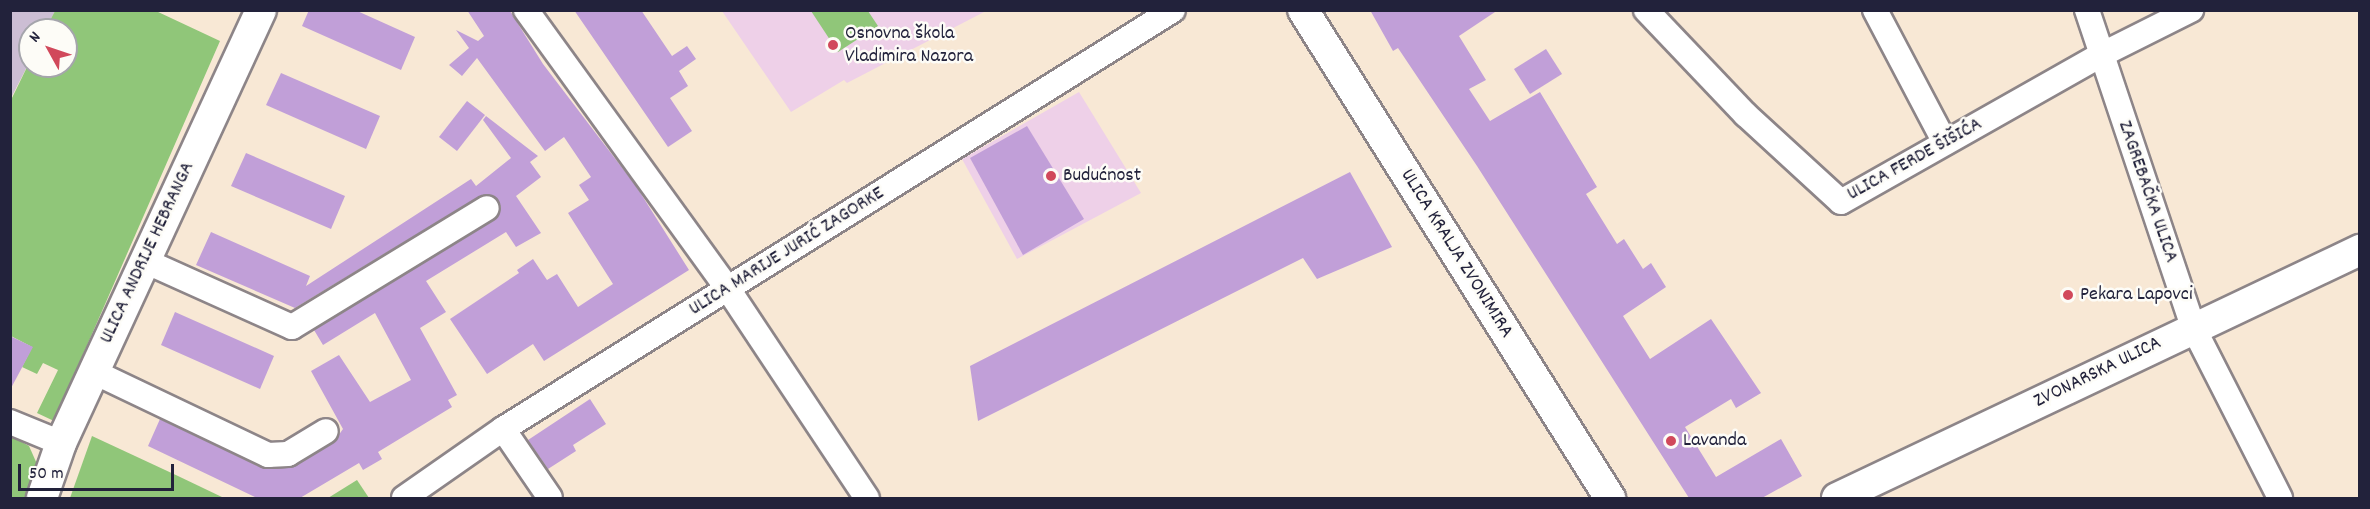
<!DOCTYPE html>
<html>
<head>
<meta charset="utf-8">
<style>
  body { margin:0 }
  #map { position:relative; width:2370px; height:509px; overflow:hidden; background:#f8e8d5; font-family:Dekko,sans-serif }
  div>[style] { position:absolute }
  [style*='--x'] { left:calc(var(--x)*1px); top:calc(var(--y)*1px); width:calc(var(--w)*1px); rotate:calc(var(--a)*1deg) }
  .built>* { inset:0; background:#eed0e8 }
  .industrial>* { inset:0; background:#ccbed4 }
  .green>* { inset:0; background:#90c679 }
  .building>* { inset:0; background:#c19fd8 }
  .roads { filter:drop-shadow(2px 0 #8d8588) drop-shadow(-2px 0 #8d8588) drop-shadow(0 2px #8d8588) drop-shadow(0 -2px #8d8588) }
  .minor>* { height:24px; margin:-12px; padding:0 12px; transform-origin:12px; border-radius:12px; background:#fff }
  .major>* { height:30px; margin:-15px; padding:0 15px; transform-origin:15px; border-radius:15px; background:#fff }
  .dots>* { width:16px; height:16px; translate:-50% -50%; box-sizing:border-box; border:3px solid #fdfcf7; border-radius:50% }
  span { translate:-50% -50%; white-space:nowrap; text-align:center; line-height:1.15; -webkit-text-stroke:5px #fdfcf7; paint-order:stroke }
  .poi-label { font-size:20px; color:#22223b }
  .left { translate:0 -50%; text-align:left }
  .street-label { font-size:20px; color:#22223b }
  .frame { position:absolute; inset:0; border:12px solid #22223b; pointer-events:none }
  .north { position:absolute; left:18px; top:18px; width:60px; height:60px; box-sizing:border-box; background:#fdfcf7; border:2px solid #a5a5ac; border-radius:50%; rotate:310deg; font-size:16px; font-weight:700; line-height:24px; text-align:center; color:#22223b }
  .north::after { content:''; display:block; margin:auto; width:21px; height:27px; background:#d1495b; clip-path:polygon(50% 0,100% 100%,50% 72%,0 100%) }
  .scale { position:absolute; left:18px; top:464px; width:156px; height:27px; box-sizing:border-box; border:3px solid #22223b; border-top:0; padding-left:8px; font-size:18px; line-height:21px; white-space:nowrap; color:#22223b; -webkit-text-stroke:4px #fdfcf7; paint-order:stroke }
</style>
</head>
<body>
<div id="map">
  <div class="built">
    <i style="clip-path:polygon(722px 11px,986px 11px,847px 83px,844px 80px,791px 112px)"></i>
    <i style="clip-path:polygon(1079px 92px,1141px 193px,1017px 259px,962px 159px)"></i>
  </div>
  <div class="industrial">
    <i style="clip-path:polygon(10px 11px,55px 11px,45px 30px,30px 30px,30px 61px,12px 96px)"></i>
  </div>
  <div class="green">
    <i style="clip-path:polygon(55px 11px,156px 11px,220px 41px,54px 421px,37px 413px,58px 370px,43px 363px,37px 374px,22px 367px,32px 347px,11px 336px,11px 100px,30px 61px,30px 66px,66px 66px,66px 30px,45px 30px)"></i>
    <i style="clip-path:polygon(811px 11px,868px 11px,878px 26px,838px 52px)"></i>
    <i style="clip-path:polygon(11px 436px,29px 446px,37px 464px,25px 498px,11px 498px)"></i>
    <i style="clip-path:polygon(92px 436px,178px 476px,224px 498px,70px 498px)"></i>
    <i style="clip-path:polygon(357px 480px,369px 498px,328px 498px)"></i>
  </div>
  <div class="building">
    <i style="clip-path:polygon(309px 10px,355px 10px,415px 37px,401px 70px,302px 26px)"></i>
    <i style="clip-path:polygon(467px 10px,510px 11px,543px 64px,636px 186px,689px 270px,544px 361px,533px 344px,487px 374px,450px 319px,519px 273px,517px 270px,533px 259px,547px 280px,557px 274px,578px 307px,613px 284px,568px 213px,589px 200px,579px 185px,591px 177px,564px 137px,545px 151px,477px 58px,462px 76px,449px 65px,469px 48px,456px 30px,478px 41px,484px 36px)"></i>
    <i style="clip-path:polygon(574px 10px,641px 10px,672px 56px,687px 46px,696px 59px,679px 71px,688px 86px,670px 98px,692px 131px,668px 147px)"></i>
    <i style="clip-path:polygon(1370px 10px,1498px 10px,1459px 36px,1486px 80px,1469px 89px,1490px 121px,1540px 92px,1597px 187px,1586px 194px,1617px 244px,1624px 239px,1643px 269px,1651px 263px,1666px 287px,1623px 316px,1650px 359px,1711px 319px,1761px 393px,1736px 408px,1731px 399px,1685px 427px,1716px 477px,1781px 439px,1802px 476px,1762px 498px,1689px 498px,1477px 166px,1398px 48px,1393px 51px)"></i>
    <i style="clip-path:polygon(1546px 49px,1562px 74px,1530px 94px,1514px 69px)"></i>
    <i style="clip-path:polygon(281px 73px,380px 116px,366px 149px,266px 105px)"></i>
    <i style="clip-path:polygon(467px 101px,485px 115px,457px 151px,439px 137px)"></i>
    <i style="clip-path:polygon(486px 116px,538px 156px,530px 162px,541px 177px,516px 196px,541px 233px,516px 247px,506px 232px,426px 281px,446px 312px,420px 328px,457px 395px,448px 400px,452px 407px,378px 452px,382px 459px,363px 470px,359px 463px,300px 498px,257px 498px,148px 446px,160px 419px,262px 468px,289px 468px,333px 443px,343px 429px,311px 371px,339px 355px,370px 402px,411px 380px,375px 313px,323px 345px,314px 330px,494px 220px,501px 207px,493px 195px,480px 196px,295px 308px,196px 265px,211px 232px,310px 276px,306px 286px,471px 179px,476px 186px,511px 158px,483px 120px)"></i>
    <i style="clip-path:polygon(1027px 126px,1084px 219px,1023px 255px,970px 158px)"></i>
    <i style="clip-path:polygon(246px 153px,345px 196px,331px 229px,231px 186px)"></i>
    <i style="clip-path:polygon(1350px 172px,1392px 247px,1317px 279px,1303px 258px,978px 421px,970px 366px)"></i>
    <i style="clip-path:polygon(175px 312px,274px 356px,260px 389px,161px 345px)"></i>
    <i style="clip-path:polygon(10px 336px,33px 347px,10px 390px)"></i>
    <i style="clip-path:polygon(590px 399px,606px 424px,573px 445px,576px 451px,548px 469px,528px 440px)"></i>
  </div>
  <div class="roads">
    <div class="minor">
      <i style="--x:526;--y:10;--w:344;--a:54.1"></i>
      <i style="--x:728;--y:289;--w:251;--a:56.4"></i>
      <i style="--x:1646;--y:10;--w:144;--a:46.4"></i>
      <i style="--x:1745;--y:114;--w:130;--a:42.5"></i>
      <i style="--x:1841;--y:202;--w:299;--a:-29.5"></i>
      <i style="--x:2101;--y:55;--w:101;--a:-26.6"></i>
      <i style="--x:1875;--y:10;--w:150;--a:62.2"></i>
      <i style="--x:2087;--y:10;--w:334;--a:71.5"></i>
      <i style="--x:2193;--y:327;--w:192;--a:63"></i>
      <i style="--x:145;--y:261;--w:161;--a:24.2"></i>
      <i style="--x:292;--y:327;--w:228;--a:-31.4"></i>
      <i style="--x:94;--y:372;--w:193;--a:25.5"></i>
      <i style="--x:268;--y:455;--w:20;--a:-3"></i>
      <i style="--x:288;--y:454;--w:44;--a:-31.2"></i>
      <i style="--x:10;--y:422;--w:55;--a:22.4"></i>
      <i style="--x:503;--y:429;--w:83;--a:55.7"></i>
      <i style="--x:404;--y:498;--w:121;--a:-34.9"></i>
      <i style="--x:503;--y:429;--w:790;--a:-32.02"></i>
    </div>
    <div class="major">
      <i style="--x:1303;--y:10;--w:577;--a:57.83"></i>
      <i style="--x:42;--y:498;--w:58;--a:-70.9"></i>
      <i style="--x:61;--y:443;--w:477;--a:-65.2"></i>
      <i style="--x:1837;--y:498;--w:579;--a:-25.37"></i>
    </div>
  </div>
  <div class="dots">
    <i style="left:833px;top:45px;background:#d1495b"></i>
    <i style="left:1051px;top:176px;background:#d1495b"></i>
    <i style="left:2068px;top:295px;background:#d1495b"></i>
    <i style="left:1671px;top:441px;background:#d1495b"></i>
  </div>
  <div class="poi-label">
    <span class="left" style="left:845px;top:46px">Osnovna škola<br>Vladimira Nazora</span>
    <span class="left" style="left:1063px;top:176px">Budućnost</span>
    <span class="left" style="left:2080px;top:295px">Pekara Lapovci</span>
    <span class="left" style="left:1683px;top:441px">Lavanda</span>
  </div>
  <div class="street-label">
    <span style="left:1915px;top:160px;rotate:-29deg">ULICA FERDE ŠIŠIĆA</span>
    <span style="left:2147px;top:192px;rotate:71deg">ZAGREBAČKA ULICA</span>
    <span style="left:787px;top:252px;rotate:-32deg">ULICA MARIJE JURIĆ ZAGORKE</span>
    <span style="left:148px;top:253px;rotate:-65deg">ULICA ANDRIJE HEBRANGA</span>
    <span style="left:1456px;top:254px;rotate:58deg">ULICA KRALJA ZVONIMIRA</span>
    <span style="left:2098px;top:373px;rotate:-26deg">ZVONARSKA ULICA</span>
  </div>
  <div class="frame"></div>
  <div class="north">N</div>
  <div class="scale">50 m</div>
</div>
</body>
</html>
